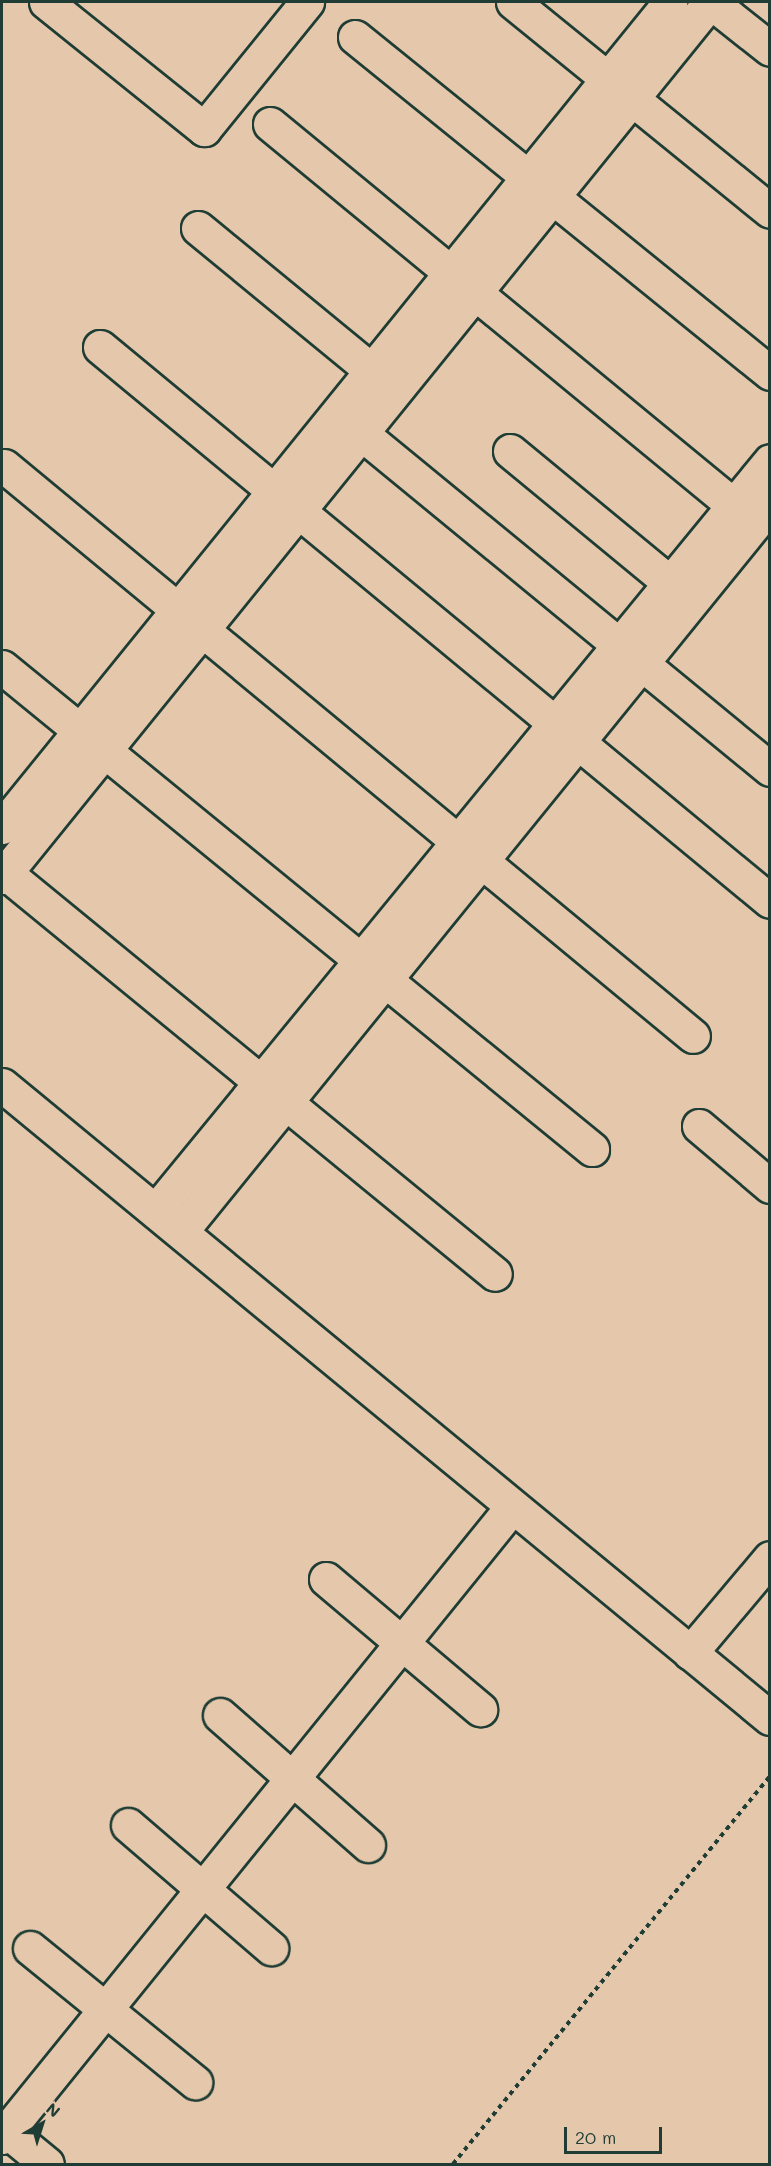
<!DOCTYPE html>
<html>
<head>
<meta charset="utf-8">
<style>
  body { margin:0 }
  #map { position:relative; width:771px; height:2166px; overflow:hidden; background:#e5c8ac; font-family:Mali,sans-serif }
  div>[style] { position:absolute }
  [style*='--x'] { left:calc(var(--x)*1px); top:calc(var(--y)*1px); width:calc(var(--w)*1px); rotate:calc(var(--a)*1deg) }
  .path>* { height:4px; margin-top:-2px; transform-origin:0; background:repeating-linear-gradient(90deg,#1f3d34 0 4.5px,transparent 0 9px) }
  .roads { filter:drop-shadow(2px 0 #1f3d34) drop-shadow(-2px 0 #1f3d34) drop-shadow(0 2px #1f3d34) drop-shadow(0 -2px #1f3d34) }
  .minor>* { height:33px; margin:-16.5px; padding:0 16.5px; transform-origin:16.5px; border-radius:16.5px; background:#e5c8ac }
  span { translate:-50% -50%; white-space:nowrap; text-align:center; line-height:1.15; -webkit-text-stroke:4.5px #e5c8ac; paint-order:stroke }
  .frame { position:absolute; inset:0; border:3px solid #1f3d34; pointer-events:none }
  .north { position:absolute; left:12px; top:2094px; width:60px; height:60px; -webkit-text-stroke:4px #e5c8ac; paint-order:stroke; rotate:39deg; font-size:16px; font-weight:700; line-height:24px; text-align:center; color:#1f3d34 }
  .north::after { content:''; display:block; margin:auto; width:21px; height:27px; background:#1f3d34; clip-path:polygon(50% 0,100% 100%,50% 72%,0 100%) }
  .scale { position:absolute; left:564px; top:2127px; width:98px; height:27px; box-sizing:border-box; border:3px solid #1f3d34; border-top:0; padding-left:8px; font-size:18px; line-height:21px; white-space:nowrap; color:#1f3d34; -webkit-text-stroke:4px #e5c8ac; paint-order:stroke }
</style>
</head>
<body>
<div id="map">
  <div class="path">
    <i style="--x:453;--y:2164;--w:501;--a:-50.75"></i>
  </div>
  <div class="roads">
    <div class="minor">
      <i style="--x:46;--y:2;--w:203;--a:38.8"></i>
      <i style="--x:204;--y:129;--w:164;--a:-51"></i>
      <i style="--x:513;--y:2;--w:331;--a:39.1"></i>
      <i style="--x:711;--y:2;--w:75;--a:38.5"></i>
      <i style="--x:355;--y:37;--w:534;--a:38.99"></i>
      <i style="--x:270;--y:124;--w:622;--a:39.45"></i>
      <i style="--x:198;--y:228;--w:247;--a:39.4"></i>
      <i style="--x:100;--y:347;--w:869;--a:39.59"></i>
      <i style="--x:345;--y:420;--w:550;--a:39.39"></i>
      <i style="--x:510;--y:451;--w:207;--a:39.5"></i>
      <i style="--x:4;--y:466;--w:894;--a:39.6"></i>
      <i style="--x:2;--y:667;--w:762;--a:39.25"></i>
      <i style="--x:2;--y:827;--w:1062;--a:-51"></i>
      <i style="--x:2;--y:870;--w:637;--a:39.33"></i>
      <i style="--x:2;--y:877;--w:1126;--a:-51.02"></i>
      <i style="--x:2;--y:1085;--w:995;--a:39.5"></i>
      <i style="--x:699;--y:1126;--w:93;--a:40.2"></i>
      <i style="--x:157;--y:1209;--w:967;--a:-50.66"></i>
      <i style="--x:182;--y:1230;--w:933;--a:-50.96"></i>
      <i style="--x:326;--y:1579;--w:202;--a:40.2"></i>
      <i style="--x:690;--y:1653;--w:124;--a:-49.9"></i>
      <i style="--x:220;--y:1715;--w:197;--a:41.3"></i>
      <i style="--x:128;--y:1825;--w:189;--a:40.7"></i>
      <i style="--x:30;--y:1948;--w:213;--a:39.1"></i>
      <i style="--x:2;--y:2127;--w:58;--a:39.4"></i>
      <i style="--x:2;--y:2137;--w:811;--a:-51.01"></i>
    </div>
  </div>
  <div class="frame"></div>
  <div class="north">N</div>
  <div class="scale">20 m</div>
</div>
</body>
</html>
